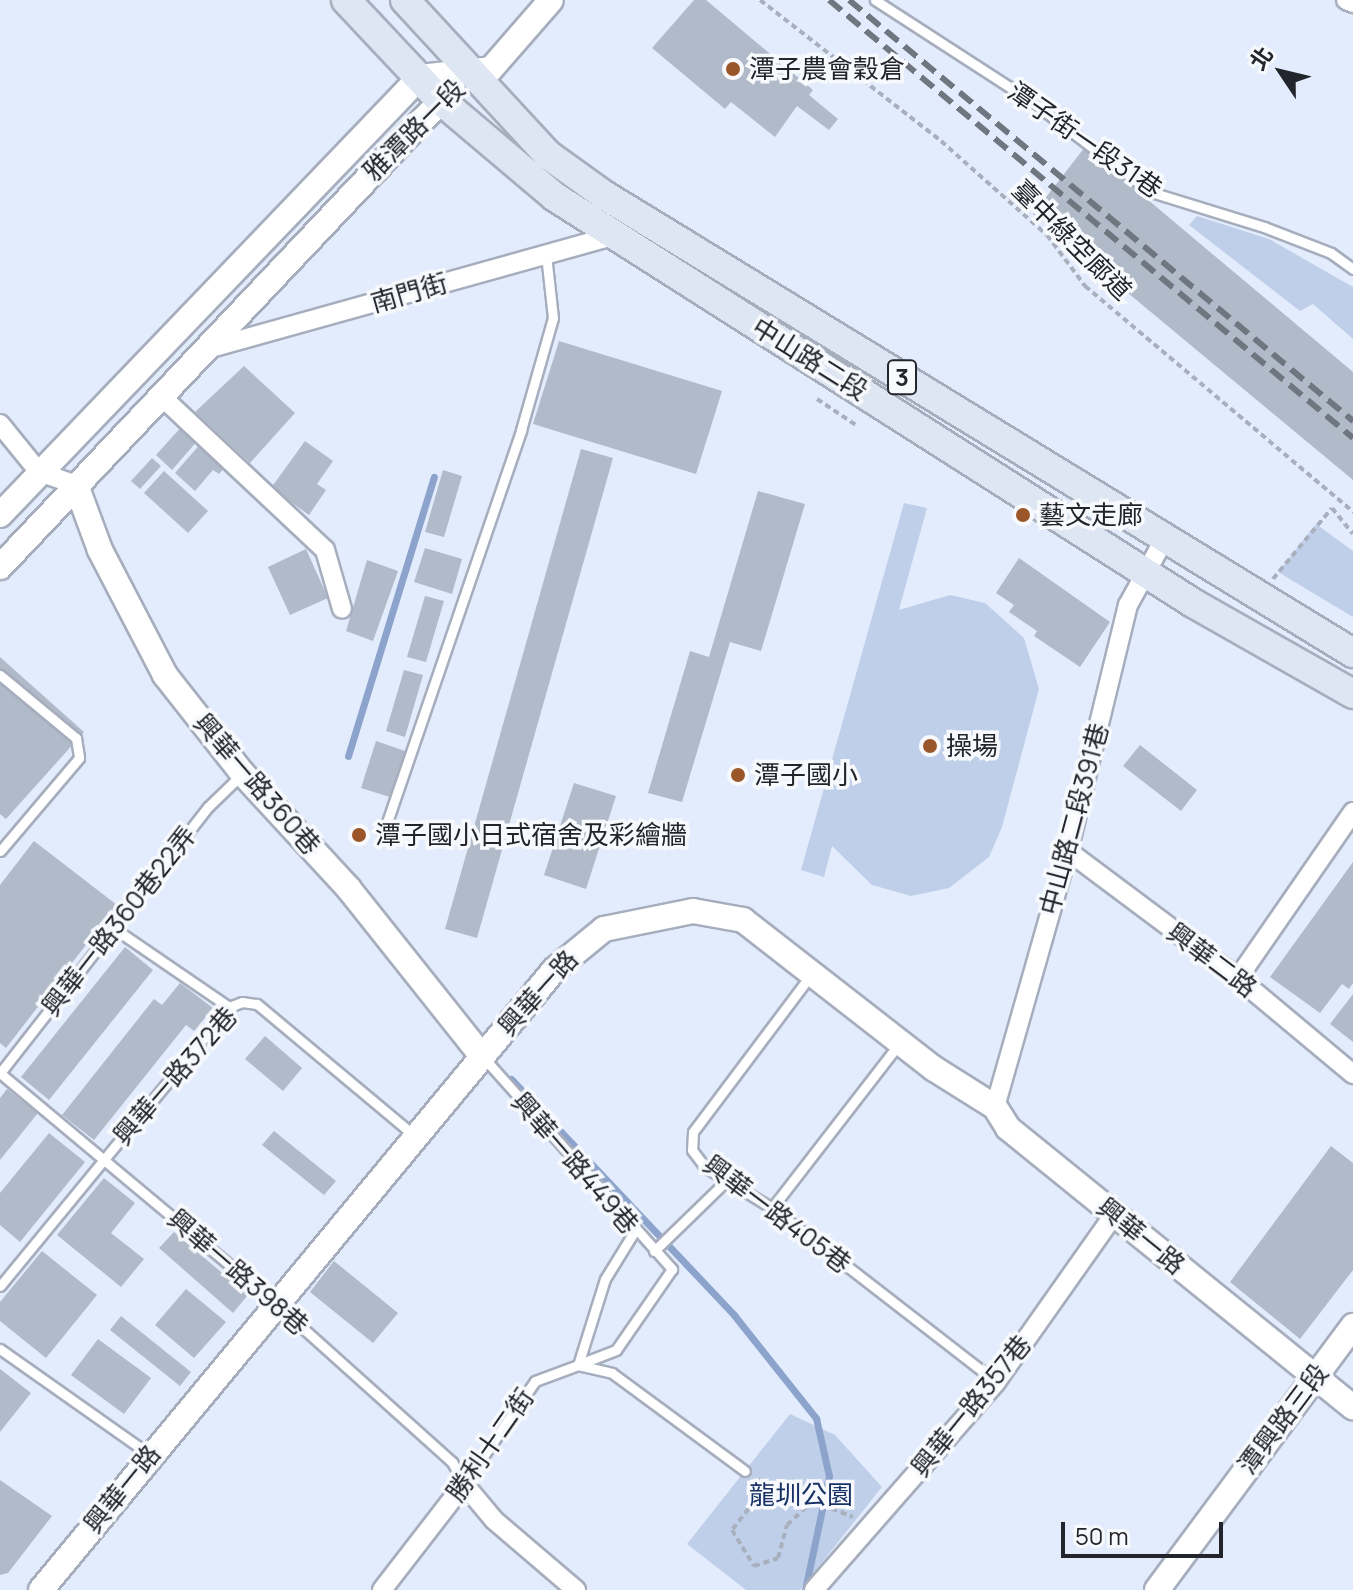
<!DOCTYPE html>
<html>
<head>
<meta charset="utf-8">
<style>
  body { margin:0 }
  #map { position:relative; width:1353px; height:1590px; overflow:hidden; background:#e3ecfd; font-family:Manrope,"Noto Sans TC",sans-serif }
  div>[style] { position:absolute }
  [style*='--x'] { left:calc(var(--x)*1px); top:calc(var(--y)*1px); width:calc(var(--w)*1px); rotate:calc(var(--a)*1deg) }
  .green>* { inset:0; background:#c0cfe9 }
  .stream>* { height:7px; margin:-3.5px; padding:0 3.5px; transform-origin:3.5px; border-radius:3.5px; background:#8ca3cc }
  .building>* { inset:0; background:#b1bac9 }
  .path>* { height:4px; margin-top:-2px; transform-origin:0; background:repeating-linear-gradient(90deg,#a8afbd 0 6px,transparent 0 10px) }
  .roads { filter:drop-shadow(2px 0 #a6aebd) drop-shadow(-2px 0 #a6aebd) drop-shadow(0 2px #a6aebd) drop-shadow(0 -2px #a6aebd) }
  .lane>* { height:9px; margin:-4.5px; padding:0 4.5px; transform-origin:4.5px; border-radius:4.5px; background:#fff }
  .street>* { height:18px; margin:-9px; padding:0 9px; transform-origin:9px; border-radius:9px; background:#fff }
  .secondary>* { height:24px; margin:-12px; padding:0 12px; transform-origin:12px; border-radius:12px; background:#fff }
  .primary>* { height:28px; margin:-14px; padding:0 14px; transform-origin:14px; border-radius:14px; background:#dfe6f3 }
  .rail>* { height:6px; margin-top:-3px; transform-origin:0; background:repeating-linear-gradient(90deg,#707680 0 16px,transparent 0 24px) }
  .dots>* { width:22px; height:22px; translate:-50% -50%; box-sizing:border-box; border:4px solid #f7f9fd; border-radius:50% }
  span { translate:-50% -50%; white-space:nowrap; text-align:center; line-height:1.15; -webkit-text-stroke:7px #f7f9fd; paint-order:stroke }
  .shield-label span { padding:2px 6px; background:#f7f9fd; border:2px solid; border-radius:6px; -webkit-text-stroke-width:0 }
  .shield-label { font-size:24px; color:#22262c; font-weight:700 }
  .poi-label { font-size:26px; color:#22262c }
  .left { translate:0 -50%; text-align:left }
  .street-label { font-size:26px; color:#22262c }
  .park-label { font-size:26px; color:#183265 }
  .north { position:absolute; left:1241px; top:32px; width:80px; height:80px; -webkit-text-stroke:6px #f7f9fd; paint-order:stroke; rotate:305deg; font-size:22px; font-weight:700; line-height:32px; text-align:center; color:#22262c }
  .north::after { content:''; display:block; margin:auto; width:28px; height:36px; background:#22262c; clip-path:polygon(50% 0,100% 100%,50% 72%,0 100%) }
  .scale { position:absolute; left:1061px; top:1522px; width:162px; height:36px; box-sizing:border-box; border:4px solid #22262c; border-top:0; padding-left:10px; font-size:24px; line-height:28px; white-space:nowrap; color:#22262c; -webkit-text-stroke:6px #f7f9fd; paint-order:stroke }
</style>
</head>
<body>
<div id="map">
  <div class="green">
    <i style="clip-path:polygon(1197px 216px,1269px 239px,1353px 287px,1353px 339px,1313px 304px,1300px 311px,1189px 225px)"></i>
    <i style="clip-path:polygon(904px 503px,927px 508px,899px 610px,950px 595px,985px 603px,1024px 638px,1039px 689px,1002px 827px,989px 857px,949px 888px,911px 896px,872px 885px,832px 846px,824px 877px,801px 870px)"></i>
    <i style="clip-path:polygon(1316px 524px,1353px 551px,1353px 617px,1278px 572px)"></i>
    <i style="clip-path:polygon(790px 1414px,835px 1435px,882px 1487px,800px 1590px,746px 1590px,687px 1544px)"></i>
  </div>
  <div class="stream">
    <i style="--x:348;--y:756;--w:292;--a:-72.9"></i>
    <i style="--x:511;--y:1079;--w:325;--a:46.6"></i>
    <i style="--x:734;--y:1315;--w:132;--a:51.5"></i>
    <i style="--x:816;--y:1418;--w:59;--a:77.4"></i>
    <i style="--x:829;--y:1476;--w:116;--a:101.9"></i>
  </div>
  <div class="building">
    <i style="clip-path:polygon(694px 0,706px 0,813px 90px,809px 95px,838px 119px,829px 130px,797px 106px,775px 137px,731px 102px,725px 109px,652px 48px)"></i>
    <i style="clip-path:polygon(1085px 147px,1353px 372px,1353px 480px,1033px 214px)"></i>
    <i style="clip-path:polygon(559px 341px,722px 391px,696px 474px,533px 424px)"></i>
    <i style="clip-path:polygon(244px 366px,295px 413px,250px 463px,195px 412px)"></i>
    <i style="clip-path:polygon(183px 425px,199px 439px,172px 470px,156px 455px)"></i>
    <i style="clip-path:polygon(305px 441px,333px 461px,317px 484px,326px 490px,309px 515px,271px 488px)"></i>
    <i style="clip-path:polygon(202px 442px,227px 465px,219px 474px,213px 470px,195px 491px,175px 473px)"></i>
    <i style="clip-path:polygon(581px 449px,613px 458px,477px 938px,445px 929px)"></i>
    <i style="clip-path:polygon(152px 458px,161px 466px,140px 489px,131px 481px)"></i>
    <i style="clip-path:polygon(443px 470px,462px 476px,444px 537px,425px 532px)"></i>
    <i style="clip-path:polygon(164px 471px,208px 511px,188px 533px,144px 493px)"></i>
    <i style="clip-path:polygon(758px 491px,805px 504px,761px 651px,730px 642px,682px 802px,648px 793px,690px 651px,709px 657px)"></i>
    <i style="clip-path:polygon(425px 548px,462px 559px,452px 594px,414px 582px)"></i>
    <i style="clip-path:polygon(306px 549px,328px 598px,290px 615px,268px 567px)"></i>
    <i style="clip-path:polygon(1019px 558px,1110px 622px,1080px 667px,1034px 636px,1037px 631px,1009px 612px,1014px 605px,996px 593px)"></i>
    <i style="clip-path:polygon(367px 560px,398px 571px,373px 641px,346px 631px)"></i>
    <i style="clip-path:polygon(425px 596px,444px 601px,426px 662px,407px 657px)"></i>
    <i style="clip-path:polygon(0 657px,84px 732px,6px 819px,0 814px)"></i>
    <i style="clip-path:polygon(404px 670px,423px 675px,405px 737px,386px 731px)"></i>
    <i style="clip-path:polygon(376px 741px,408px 752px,393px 798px,361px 788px)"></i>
    <i style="clip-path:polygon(1140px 745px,1197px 790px,1181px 811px,1123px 766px)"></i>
    <i style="clip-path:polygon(574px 783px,616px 796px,586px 889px,544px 875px)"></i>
    <i style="clip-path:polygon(34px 841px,117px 905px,6px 1048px,0 1043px,0 885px)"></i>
    <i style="clip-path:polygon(1353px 862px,1353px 983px,1349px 989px,1342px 984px,1320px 1013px,1270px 977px)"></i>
    <i style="clip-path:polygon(125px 947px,153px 970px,49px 1100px,21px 1077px)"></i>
    <i style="clip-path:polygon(180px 983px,213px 1008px,194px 1031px,186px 1025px,94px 1140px,62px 1115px,154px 999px,162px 1005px)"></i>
    <i style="clip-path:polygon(1353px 994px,1353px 1042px,1330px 1024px)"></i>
    <i style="clip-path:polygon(265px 1036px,302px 1068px,283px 1091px,245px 1059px)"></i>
    <i style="clip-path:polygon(7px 1089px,38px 1113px,0 1160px,0 1098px)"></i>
    <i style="clip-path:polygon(274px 1131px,336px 1181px,324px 1195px,262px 1145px)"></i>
    <i style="clip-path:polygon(49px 1133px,85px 1162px,20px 1242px,0 1225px,0 1193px)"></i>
    <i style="clip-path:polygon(1331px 1146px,1353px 1163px,1353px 1270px,1300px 1339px,1230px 1282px)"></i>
    <i style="clip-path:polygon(104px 1178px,135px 1203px,111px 1233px,144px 1259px,121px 1287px,57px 1235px)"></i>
    <i style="clip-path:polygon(174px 1232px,248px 1295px,233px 1313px,159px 1248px)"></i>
    <i style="clip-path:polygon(42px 1251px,97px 1295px,46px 1358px,0 1321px,0 1302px)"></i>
    <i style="clip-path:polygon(334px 1261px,398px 1313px,373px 1343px,310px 1292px)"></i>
    <i style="clip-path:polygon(186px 1289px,226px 1322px,194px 1358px,155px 1325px)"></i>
    <i style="clip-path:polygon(121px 1316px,191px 1372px,180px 1386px,110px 1330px)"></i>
    <i style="clip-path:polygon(98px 1339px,151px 1378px,124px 1414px,71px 1375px)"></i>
    <i style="clip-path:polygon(0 1369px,31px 1393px,0 1432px)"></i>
    <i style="clip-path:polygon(0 1480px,52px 1516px,8px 1573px,0 1575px)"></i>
  </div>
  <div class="path">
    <i style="--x:760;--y:0;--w:229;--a:37.9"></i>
    <i style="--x:941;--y:141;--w:142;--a:41.6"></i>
    <i style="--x:1047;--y:235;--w:64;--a:53.3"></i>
    <i style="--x:1085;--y:286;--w:351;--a:40.1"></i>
    <i style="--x:817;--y:399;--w:47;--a:33.7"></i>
    <i style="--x:1273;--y:579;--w:92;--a:-50.3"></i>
    <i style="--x:1332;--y:508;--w:33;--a:51"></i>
    <i style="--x:757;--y:1479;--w:103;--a:21.6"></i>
    <i style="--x:767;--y:1485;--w:57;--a:127.9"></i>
    <i style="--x:732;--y:1530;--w:42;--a:58.6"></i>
    <i style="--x:754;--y:1566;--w:25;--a:-18"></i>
    <i style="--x:778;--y:1558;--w:34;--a:-75"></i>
    <i style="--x:787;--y:1525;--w:34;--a:-43"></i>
  </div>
  <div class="roads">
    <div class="lane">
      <i style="--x:875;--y:0;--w:186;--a:32.9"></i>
      <i style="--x:1031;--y:101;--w:151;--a:37.2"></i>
      <i style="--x:1151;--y:192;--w:118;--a:17.2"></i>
      <i style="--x:1264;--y:227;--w:72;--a:21.2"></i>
      <i style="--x:1331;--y:253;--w:27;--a:36"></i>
      <i style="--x:0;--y:675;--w:99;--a:39.7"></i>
      <i style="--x:76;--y:738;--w:20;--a:81"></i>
      <i style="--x:79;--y:758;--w:122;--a:130.3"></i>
      <i style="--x:383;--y:834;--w:427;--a:-71.1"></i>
      <i style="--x:521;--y:430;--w:116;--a:-74.1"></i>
      <i style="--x:553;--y:318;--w:63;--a:-96.3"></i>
      <i style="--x:115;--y:929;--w:138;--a:34.4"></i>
      <i style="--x:810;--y:976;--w:195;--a:126.9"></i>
      <i style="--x:693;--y:1132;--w:18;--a:93"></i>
      <i style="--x:692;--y:1150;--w:21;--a:53"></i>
      <i style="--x:705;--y:1167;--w:79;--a:31.5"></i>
      <i style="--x:772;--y:1208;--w:284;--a:37.8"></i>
      <i style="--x:484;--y:1058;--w:283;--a:48.3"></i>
      <i style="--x:672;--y:1269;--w:98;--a:124.7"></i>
      <i style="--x:616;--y:1350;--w:39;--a:159"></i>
      <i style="--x:0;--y:1073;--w:360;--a:39.9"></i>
      <i style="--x:276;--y:1304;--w:237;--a:41.9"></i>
      <i style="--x:452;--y:1462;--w:25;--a:61"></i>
      <i style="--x:464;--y:1484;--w:125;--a:-55.4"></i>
      <i style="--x:535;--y:1381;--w:46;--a:-20.4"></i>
      <i style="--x:578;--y:1365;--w:35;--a:13"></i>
      <i style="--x:612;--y:1373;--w:165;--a:36.4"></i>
      <i style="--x:0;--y:1073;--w:338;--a:-52"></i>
      <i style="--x:208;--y:807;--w:47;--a:-44.1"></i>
      <i style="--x:772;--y:1208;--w:201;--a:-52.3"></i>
      <i style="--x:654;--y:1251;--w:102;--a:-44.2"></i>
      <i style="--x:0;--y:1286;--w:361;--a:-50.6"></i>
      <i style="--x:229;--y:1007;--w:14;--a:-21"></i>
      <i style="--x:242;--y:1002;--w:15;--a:8"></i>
      <i style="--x:257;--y:1004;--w:206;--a:39.9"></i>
      <i style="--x:0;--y:1349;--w:184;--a:35.2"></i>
      <i style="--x:578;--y:1365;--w:90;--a:-72.6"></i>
      <i style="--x:605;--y:1279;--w:55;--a:-58.3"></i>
    </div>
    <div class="street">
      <i style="--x:1346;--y:0;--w:8;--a:23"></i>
      <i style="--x:204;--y:350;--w:428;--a:-15.6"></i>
      <i style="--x:160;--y:395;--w:226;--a:43.2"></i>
      <i style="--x:325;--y:550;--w:61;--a:73.9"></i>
      <i style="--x:0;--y:424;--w:62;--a:50.9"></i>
      <i style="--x:39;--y:472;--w:39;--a:19"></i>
      <i style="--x:1068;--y:851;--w:212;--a:36.8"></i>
      <i style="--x:1238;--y:978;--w:150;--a:39.9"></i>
      <i style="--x:1238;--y:978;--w:202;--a:-55.3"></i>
      <i style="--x:995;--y:1107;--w:266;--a:-74.1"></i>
      <i style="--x:1068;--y:851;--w:253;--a:-76.3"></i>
      <i style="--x:1128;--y:605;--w:77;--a:-61.1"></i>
      <i style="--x:382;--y:1590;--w:134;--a:-52.3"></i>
      <i style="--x:464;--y:1484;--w:47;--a:50.2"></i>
      <i style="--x:494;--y:1520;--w:108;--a:40.5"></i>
      <i style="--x:814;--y:1590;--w:276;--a:-48.8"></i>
      <i style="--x:996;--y:1382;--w:204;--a:-54.8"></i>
    </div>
    <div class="secondary">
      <i style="--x:76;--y:485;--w:69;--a:69.7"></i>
      <i style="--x:100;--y:550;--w:141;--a:62.5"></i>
      <i style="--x:165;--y:675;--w:126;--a:51.8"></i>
      <i style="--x:243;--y:774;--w:156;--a:47.3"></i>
      <i style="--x:349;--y:889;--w:212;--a:51.5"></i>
      <i style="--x:0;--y:515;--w:607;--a:-46.2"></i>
      <i style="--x:420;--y:77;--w:71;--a:-6.4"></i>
      <i style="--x:491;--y:69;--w:91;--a:-49"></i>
      <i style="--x:0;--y:567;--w:659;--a:-46.6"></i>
      <i style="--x:41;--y:1590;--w:805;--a:-50.39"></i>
      <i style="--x:554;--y:970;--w:65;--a:-39.4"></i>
      <i style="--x:604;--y:929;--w:91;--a:-11.4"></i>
      <i style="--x:693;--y:911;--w:51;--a:10.2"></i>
      <i style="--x:743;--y:920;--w:241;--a:37.9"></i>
      <i style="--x:933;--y:1068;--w:73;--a:32.2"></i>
      <i style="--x:995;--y:1107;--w:25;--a:58"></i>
      <i style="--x:1008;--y:1128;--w:444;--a:39"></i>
      <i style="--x:1157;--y:1590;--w:329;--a:-53.4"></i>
    </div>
    <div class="primary">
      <i style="--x:346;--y:0;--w:136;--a:46.8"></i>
      <i style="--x:439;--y:99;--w:152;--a:40.2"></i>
      <i style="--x:555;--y:197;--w:756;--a:32.47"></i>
      <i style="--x:1193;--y:603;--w:184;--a:29.6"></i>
      <i style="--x:405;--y:0;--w:209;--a:47.3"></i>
      <i style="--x:547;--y:154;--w:70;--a:35.7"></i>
      <i style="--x:604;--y:195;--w:878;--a:31.45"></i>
    </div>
  </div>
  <div class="rail">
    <i style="--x:829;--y:0;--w:683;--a:39.89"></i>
    <i style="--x:849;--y:0;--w:657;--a:39.87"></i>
  </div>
  <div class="dots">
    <i style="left:733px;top:69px;background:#9a5628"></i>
    <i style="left:1023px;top:515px;background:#9a5628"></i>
    <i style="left:930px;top:746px;background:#9a5628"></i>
    <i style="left:738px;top:775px;background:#9a5628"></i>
    <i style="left:359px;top:835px;background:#9a5628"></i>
  </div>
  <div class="shield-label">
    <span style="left:902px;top:377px">3</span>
  </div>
  <div class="poi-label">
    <span class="left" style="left:749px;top:69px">潭子農會穀倉</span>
    <span class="left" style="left:1039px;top:515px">藝文走廊</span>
    <span class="left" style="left:946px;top:746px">操場</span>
    <span class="left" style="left:754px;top:775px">潭子國小</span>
    <span class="left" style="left:375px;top:835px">潭子國小日式宿舍及彩繪牆</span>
  </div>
  <div class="street-label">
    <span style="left:414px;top:130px;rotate:-45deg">雅潭路一段</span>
    <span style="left:1085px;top:140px;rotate:35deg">潭子街一段31巷</span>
    <span style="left:1072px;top:240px;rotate:45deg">臺中綠空廊道</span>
    <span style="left:409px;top:293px;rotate:-16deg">南門街</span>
    <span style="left:810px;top:359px;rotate:32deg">中山路二段</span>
    <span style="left:257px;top:784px;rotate:49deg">興華一路360巷</span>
    <span style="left:1074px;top:819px;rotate:-75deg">中山路二段391巷</span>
    <span style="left:119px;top:921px;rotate:-52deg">興華一路360巷22弄</span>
    <span style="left:1212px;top:960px;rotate:37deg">興華二路</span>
    <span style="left:538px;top:993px;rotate:-48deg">興華一路</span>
    <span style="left:175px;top:1076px;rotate:-49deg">興華一路372巷</span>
    <span style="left:575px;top:1163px;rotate:49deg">興華一路449巷</span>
    <span style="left:777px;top:1214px;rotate:37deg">興華一路405巷</span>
    <span style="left:1141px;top:1236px;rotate:39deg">興華一路</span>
    <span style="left:238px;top:1272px;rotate:41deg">興華一路398巷</span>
    <span style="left:971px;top:1406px;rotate:-51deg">興華一路357巷</span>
    <span style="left:1283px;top:1419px;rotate:-53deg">潭興路三段</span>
    <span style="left:490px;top:1445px;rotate:-55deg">勝利十二街</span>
    <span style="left:122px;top:1489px;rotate:-51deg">興華一路</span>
  </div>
  <div class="park-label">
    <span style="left:801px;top:1495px">龍圳公園</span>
  </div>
  <div class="north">北</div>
  <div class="scale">50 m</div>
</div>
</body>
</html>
